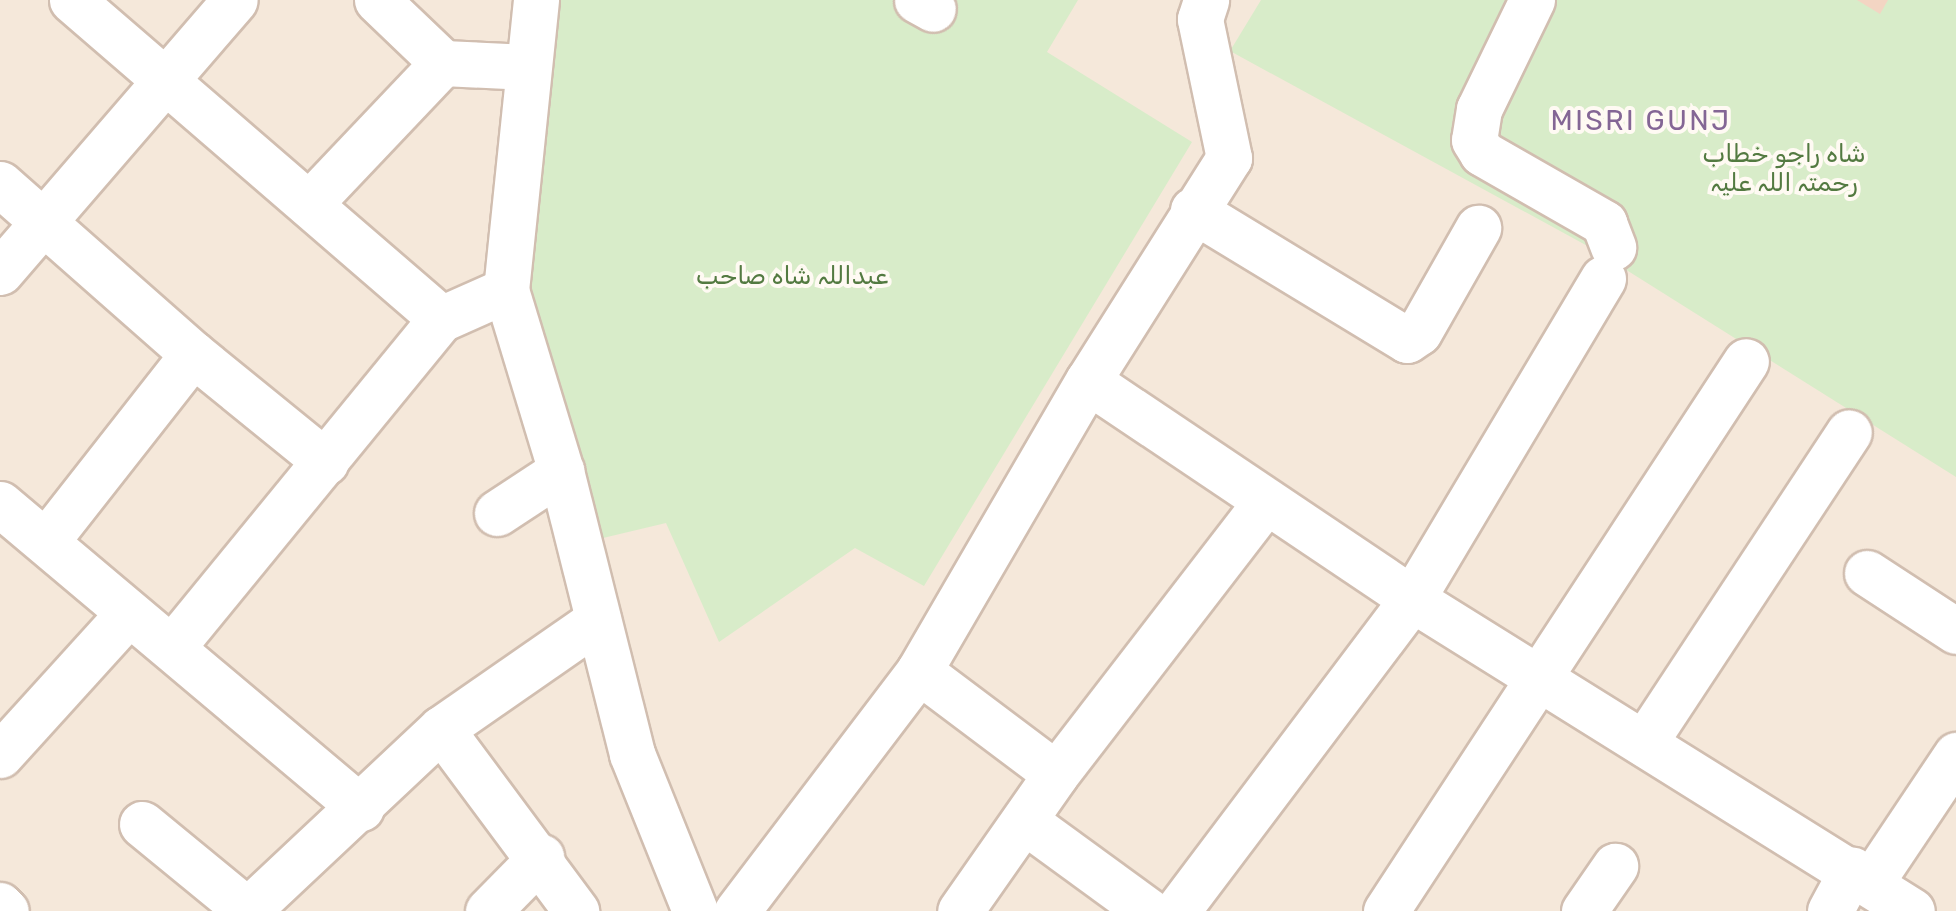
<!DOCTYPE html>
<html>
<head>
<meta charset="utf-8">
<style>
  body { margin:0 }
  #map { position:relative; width:1956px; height:911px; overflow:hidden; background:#fdf6ec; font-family:Rubik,Vazirmatn,sans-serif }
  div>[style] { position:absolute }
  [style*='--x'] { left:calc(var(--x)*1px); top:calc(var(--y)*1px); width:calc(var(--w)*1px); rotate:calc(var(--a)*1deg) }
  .residential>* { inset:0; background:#f5e8da }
  .green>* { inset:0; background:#d8ecc9 }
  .building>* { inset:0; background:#f3d5c3 }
  .roads { filter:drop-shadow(2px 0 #d1beb0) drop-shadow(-2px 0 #d1beb0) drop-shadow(0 2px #d1beb0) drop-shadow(0 -2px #d1beb0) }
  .minor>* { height:45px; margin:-22.5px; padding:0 22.5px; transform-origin:22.5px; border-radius:22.5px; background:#fff }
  span { translate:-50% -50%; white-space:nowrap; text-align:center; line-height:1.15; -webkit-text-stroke:8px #fffaf3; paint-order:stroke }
  .park-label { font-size:25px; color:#537a41 }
  .neighbourhood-label { font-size:28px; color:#846695; letter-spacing:2.5px }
</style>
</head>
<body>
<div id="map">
  <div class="residential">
    <i style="clip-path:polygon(0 0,1956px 0,1956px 911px,0 911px)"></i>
  </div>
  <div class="green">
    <i style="clip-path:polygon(561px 0,1078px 0,1047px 52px,1192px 142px,924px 586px,855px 548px,719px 642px,666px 523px,603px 538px,531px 361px,513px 287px,544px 38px)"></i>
    <i style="clip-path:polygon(1261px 0,1956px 0,1956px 477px,1593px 249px,1230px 51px)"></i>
  </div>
  <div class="building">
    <i style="clip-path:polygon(1857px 0,1888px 0,1880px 14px)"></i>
  </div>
  <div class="roads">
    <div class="minor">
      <i style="--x:72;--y:0;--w:488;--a:40.8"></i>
      <i style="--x:377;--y:0;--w:91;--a:43.7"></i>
      <i style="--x:536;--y:0;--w:292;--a:95.9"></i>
      <i style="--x:506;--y:290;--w:189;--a:73.1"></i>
      <i style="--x:561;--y:471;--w:292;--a:75.9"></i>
      <i style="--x:632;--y:754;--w:169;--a:68.1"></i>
      <i style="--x:917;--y:0;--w:18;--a:29"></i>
      <i style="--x:1532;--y:0;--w:121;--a:115.9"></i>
      <i style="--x:1479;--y:109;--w:31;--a:99"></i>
      <i style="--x:1474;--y:140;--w:15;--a:58"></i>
      <i style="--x:1482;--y:153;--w:141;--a:29.8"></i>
      <i style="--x:1604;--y:223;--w:26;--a:69"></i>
      <i style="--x:0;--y:184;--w:257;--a:41.4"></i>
      <i style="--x:193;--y:354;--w:235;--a:128.1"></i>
      <i style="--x:309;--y:204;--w:195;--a:-46.5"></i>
      <i style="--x:443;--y:63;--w:85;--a:2.7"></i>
      <i style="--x:1193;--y:210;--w:250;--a:31.3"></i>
      <i style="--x:1407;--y:340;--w:14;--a:-34"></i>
      <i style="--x:1419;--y:332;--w:120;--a:-60.4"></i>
      <i style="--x:0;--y:272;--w:359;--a:-49.2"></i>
      <i style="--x:193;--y:354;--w:171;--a:39.1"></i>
      <i style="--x:1088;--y:381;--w:264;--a:-57.7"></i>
      <i style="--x:1229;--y:158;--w:142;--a:-101.8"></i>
      <i style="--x:1200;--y:19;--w:20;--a:-72"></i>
      <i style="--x:0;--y:504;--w:472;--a:40.1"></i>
      <i style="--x:497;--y:513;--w:77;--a:-33.3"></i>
      <i style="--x:1867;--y:573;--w:106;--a:33.1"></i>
      <i style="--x:173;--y:646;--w:423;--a:-50.7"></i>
      <i style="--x:441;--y:319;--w:71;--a:-24"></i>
      <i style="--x:919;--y:671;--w:171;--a:36.9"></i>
      <i style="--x:1056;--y:774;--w:167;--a:125"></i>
      <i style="--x:441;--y:729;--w:227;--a:53.4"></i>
      <i style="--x:1644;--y:743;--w:372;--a:-56.6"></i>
      <i style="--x:0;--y:755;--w:189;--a:-47.8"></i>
      <i style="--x:1056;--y:774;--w:344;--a:-52.4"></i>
      <i style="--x:1026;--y:822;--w:151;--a:36.1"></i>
      <i style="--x:142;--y:824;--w:137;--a:39.4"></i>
      <i style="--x:1871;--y:882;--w:153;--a:-56.2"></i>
      <i style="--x:0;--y:905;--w:8;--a:45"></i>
      <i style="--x:247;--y:911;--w:266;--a:-43.2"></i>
      <i style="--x:441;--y:729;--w:191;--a:-34.8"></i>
      <i style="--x:488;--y:911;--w:76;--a:-45.5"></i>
      <i style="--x:737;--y:911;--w:301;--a:-52.8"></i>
      <i style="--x:919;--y:671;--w:336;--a:-59.8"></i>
      <i style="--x:1088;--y:381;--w:391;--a:33.9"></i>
      <i style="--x:1412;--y:599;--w:589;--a:31.96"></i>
      <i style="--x:1177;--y:911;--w:391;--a:-53"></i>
      <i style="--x:1412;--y:599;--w:373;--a:-59.2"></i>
      <i style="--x:1386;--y:911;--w:657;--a:-56.79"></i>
      <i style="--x:1584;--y:911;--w:55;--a:-55.4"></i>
      <i style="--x:1830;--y:911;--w:47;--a:-61.8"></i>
    </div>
  </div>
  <div class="park-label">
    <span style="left:1784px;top:169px">شاہ راجو خطاب<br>رحمتہ اللہ علیہ</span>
    <span style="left:792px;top:276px">عبداللہ شاہ صاحب</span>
  </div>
  <div class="neighbourhood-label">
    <span style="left:1641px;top:121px">MISRI GUNJ</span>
  </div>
</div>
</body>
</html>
